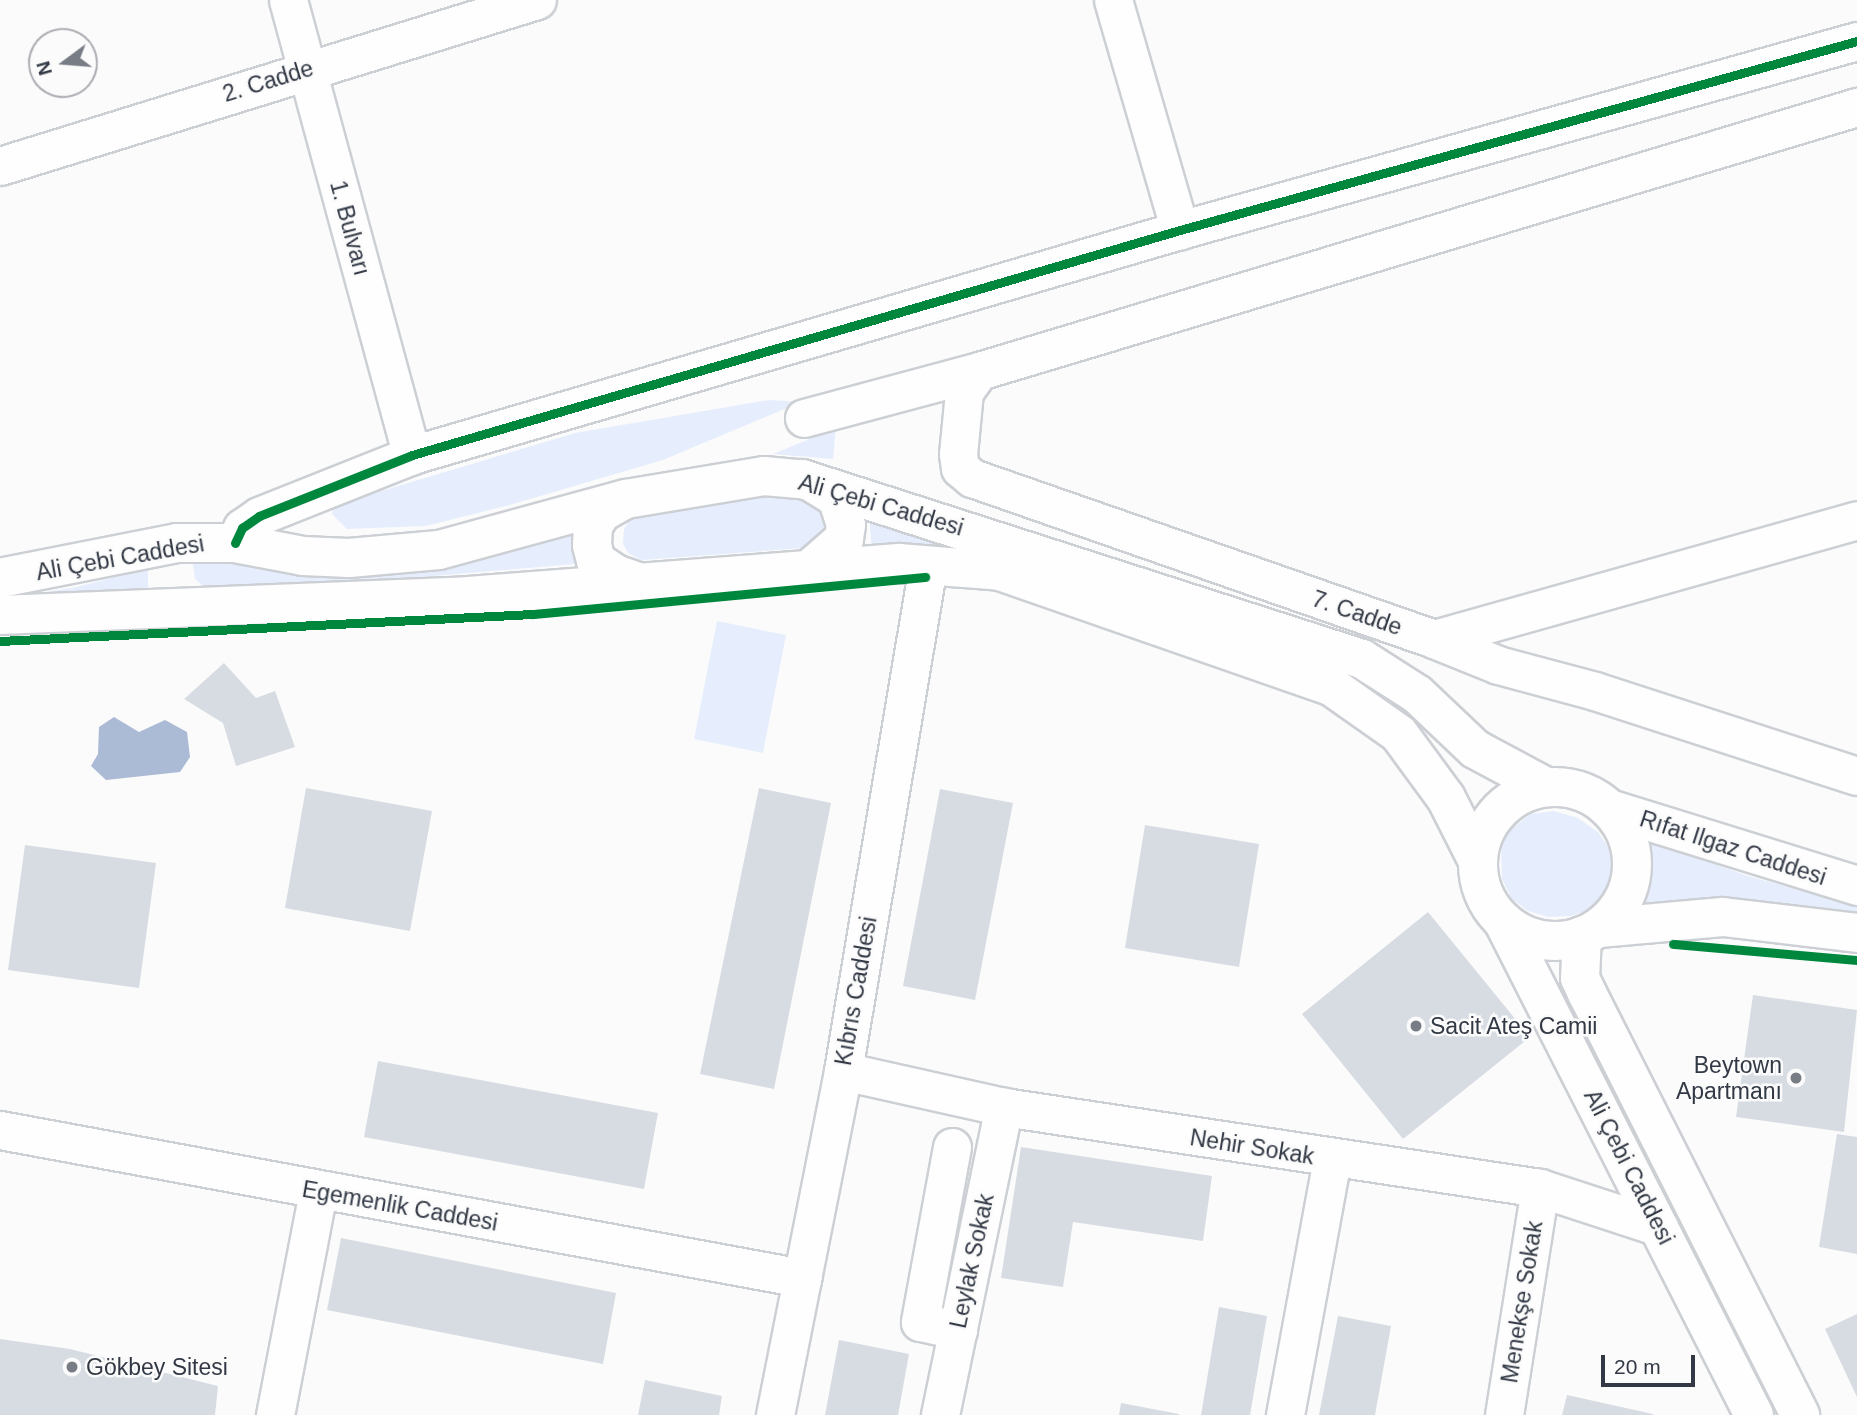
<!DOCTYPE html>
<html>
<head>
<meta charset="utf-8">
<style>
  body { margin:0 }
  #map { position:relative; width:1857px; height:1415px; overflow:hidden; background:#fbfbfb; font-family:Helvetica,sans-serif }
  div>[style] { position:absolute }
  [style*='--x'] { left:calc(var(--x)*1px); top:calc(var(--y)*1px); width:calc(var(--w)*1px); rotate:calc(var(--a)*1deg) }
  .green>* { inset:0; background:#e6eefd }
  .water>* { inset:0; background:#abbad5 }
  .building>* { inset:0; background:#d7dce3 }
  .roads { filter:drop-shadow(2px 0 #cccfd4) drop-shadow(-2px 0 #cccfd4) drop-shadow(0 2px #cccfd4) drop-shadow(0 -2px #cccfd4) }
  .minor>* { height:37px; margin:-18.5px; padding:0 18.5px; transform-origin:18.5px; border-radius:18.5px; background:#fefefe }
  .major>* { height:38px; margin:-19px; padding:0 19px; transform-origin:19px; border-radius:19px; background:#fefefe }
  .major>.ring { margin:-19px; padding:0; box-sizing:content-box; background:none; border:38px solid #fefefe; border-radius:50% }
  .cycleway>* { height:9px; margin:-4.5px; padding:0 4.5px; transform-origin:4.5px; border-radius:4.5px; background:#00873e }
  .dots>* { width:19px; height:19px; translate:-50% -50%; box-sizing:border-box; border:4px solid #fbfbfb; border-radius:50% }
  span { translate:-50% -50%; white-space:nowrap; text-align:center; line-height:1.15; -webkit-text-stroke:5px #fbfbfb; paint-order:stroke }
  .street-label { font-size:23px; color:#323945 }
  .poi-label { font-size:23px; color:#323945 }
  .left { translate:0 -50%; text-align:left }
  .right { translate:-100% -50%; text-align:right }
  .north { position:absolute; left:28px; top:28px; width:70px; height:70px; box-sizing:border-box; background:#fbfbfb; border:2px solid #abadb2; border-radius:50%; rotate:254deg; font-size:19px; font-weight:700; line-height:28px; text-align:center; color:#323945 }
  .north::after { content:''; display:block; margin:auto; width:24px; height:32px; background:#787d85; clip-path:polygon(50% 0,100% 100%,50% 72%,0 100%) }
  .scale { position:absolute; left:1601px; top:1355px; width:94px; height:32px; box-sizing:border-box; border:4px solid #323945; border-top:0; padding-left:9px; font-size:21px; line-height:24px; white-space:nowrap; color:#323945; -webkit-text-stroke:5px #fbfbfb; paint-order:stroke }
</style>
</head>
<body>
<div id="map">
  <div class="green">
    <i style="clip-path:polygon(769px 400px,801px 402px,663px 460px,506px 506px,426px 526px,347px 529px,332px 514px,334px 507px,348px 501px,575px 433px)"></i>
    <i style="clip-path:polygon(836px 428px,833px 459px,773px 454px)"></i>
    <i style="clip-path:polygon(797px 491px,827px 514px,826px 531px,817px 547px,641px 560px,628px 553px,623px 544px,624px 529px,633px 515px,645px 509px)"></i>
    <i style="clip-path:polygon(869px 516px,957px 546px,872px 551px)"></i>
    <i style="clip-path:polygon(579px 527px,587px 563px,422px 577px,203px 586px,195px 579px,193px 565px,200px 558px)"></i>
    <i style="clip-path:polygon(148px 569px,148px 589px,0 599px,72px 588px)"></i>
    <i style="clip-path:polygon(717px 621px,786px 635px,763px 753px,694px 739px)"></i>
    <i style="clip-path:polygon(1554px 811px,1578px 818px,1598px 832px,1609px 848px,1612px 869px,1606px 892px,1590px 910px,1571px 916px,1548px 917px,1528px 911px,1512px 899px,1502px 879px,1501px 838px,1530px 814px)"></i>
    <i style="clip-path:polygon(1645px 839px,1748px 876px,1857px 906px,1857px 913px,1717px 901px,1642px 905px,1652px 873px)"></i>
  </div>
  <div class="water">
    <i style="clip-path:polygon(114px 717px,139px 732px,165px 720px,187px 732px,190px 757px,180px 772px,106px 780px,91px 766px,98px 754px,99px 727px)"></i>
  </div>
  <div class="building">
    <i style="clip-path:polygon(224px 663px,256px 698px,275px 691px,295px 747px,236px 766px,223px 723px,184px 699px)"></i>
    <i style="clip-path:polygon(306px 788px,432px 811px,410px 931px,285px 908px)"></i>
    <i style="clip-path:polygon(759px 788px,831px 803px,774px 1089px,700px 1074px)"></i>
    <i style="clip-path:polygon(940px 789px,1013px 803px,975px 1000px,903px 986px)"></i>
    <i style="clip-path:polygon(1145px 825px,1259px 844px,1239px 967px,1125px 948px)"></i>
    <i style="clip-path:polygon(25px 845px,156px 863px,139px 988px,8px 970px)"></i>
    <i style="clip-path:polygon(1428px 912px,1530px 1037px,1403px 1139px,1302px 1014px)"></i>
    <i style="clip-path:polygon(1753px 995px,1857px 1010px,1844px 1132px,1736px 1117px)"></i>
    <i style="clip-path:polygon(378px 1061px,658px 1113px,644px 1189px,364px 1137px)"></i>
    <i style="clip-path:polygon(1837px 1134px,1857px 1137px,1857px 1254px,1819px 1247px)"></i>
    <i style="clip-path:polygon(1021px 1147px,1212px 1176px,1203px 1241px,1073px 1222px,1063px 1287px,1001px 1278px)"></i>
    <i style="clip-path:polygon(341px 1238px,616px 1293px,603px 1364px,327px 1310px)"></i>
    <i style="clip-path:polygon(1219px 1307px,1267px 1316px,1250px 1415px,1201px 1415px)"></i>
    <i style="clip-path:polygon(1857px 1314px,1857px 1397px,1825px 1329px)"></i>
    <i style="clip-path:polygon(1338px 1316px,1391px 1326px,1375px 1415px,1319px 1415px)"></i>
    <i style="clip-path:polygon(0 1339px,70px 1349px,218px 1386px,215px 1415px,0 1415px)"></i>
    <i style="clip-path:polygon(839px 1340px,909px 1354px,898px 1415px,825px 1415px)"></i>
    <i style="clip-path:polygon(645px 1380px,722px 1396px,719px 1415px,638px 1415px)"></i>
    <i style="clip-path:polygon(1567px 1395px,1653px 1414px,1653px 1415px,1562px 1415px)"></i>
    <i style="clip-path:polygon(1121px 1403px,1179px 1414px,1179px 1415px,1119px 1415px)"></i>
  </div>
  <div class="roads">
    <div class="minor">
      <i style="--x:288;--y:0;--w:472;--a:74.8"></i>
      <i style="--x:1113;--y:0;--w:240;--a:73.8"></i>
      <i style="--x:0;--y:166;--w:562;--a:-17.18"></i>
      <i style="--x:979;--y:371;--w:26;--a:126"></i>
      <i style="--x:964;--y:392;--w:62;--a:95.5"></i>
      <i style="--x:958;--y:454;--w:14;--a:82"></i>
      <i style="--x:960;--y:468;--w:16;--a:40"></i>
      <i style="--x:972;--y:478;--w:489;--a:19.2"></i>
      <i style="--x:1434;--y:639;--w:69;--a:22.1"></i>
      <i style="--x:1498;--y:665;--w:100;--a:15"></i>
      <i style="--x:1595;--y:691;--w:275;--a:18"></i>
      <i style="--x:804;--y:418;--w:181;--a:-15"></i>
      <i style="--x:979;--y:371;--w:917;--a:-16.74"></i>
      <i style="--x:235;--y:543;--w:17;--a:-65"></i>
      <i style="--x:242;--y:528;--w:21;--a:-35"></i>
      <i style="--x:259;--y:516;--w:165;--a:-21.7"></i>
      <i style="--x:412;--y:455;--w:800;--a:-16.33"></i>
      <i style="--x:1180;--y:230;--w:703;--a:-15.6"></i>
      <i style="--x:1434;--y:639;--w:439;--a:-15.7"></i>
      <i style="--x:843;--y:1071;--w:165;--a:12.6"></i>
      <i style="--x:1004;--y:1107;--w:542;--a:8.59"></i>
      <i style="--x:1540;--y:1188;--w:125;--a:18.1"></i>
      <i style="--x:0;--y:1130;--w:816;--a:10.46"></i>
      <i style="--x:952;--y:1147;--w:178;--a:100.4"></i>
      <i style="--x:920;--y:1322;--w:39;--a:12"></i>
      <i style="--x:275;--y:1415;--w:227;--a:-79.1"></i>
      <i style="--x:775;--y:1415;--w:351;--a:-78.8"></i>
      <i style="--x:843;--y:1071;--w:513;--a:-80.46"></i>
      <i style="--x:940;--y:1415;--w:315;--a:-78.3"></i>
      <i style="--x:1285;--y:1415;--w:260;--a:-79.6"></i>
      <i style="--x:1504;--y:1415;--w:230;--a:-81"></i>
    </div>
    <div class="major">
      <i style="--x:624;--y:500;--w:25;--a:151"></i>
      <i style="--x:602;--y:512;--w:17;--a:123"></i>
      <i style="--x:593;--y:526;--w:19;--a:93"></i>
      <i style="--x:592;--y:545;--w:16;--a:76"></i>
      <i style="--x:596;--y:561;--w:23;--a:34"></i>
      <i style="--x:615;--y:574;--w:28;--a:19"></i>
      <i style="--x:811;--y:568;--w:44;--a:-41.3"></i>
      <i style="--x:844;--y:539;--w:14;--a:-82"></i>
      <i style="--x:846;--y:525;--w:28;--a:-108"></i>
      <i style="--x:837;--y:498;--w:28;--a:-148"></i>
      <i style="--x:0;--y:578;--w:180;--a:-11.2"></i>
      <i style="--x:177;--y:543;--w:58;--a:0"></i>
      <i style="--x:235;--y:543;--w:69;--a:10.8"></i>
      <i style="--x:303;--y:556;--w:46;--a:2.5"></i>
      <i style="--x:349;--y:558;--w:90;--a:-5.1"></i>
      <i style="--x:439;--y:550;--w:194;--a:-15.3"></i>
      <i style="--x:626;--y:499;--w:140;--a:-9.5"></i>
      <i style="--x:764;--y:476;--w:38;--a:5"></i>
      <i style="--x:802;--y:479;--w:588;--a:17.82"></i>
      <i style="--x:1362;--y:659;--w:65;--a:32.5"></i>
      <i style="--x:1417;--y:694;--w:80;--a:43.5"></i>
      <i style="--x:1475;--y:749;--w:81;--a:28.2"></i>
      <i style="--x:0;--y:615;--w:468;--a:-2.3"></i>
      <i style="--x:468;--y:596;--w:432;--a:-4.4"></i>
      <i style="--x:899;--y:563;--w:101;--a:4.5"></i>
      <i style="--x:1000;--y:571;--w:350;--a:19.2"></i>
      <i style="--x:1331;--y:686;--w:83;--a:35.2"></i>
      <i style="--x:1399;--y:734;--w:79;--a:53.7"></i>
      <i style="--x:1446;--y:798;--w:71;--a:63.1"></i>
      <i class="ring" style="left:1478px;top:787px;width:116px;height:116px"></i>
      <i style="--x:1609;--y:809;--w:260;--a:17.2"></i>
      <i style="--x:1503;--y:921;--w:554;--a:63.07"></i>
      <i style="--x:1599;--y:928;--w:124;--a:-5.1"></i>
      <i style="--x:1723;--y:917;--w:135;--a:6.8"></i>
      <i style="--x:1582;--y:936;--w:42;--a:92.7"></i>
      <i style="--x:1580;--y:978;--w:17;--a:65"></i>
      <i style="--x:1587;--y:993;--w:473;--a:63.2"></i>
    </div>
  </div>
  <div class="cycleway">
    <i style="--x:235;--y:543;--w:17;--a:-65"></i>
    <i style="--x:242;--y:528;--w:21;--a:-35"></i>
    <i style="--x:259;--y:516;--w:165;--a:-21.7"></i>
    <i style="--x:412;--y:455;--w:800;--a:-16.33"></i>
    <i style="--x:1180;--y:230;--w:703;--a:-15.6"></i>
    <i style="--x:0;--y:641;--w:534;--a:-2.9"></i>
    <i style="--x:533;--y:614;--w:394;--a:-5.4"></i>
    <i style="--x:1673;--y:944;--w:185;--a:5"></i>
  </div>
  <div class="dots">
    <i style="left:1416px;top:1026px;background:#787d85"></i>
    <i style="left:1796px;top:1078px;background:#787d85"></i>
    <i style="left:72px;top:1367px;background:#787d85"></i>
  </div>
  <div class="street-label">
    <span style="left:268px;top:81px;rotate:-17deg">2. Cadde</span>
    <span style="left:350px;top:228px;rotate:75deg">1. Bulvarı</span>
    <span style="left:881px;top:505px;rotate:16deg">Ali Çebi Caddesi</span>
    <span style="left:120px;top:558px;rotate:-10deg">Ali Çebi Caddesi</span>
    <span style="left:1357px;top:613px;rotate:19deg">7. Cadde</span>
    <span style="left:1733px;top:848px;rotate:18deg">Rıfat Ilgaz Caddesi</span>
    <span style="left:856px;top:991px;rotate:-80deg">Kıbrıs Caddesi</span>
    <span style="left:1252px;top:1147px;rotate:9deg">Nehir Sokak</span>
    <span style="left:1629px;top:1167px;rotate:63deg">Ali Çebi Caddesi</span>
    <span style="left:400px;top:1206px;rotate:10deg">Egemenlik Caddesi</span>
    <span style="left:972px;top:1261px;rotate:-78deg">Leylak Sokak</span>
    <span style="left:1522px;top:1302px;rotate:-81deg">Menekşe Sokak</span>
  </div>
  <div class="poi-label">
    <span class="left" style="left:1430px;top:1026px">Sacit Ateş Camii</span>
    <span class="right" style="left:1782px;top:1078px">Beytown<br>Apartmanı</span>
    <span class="left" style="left:86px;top:1367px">Gökbey Sitesi</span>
  </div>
  <div class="north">N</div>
  <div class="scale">20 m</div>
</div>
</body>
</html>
